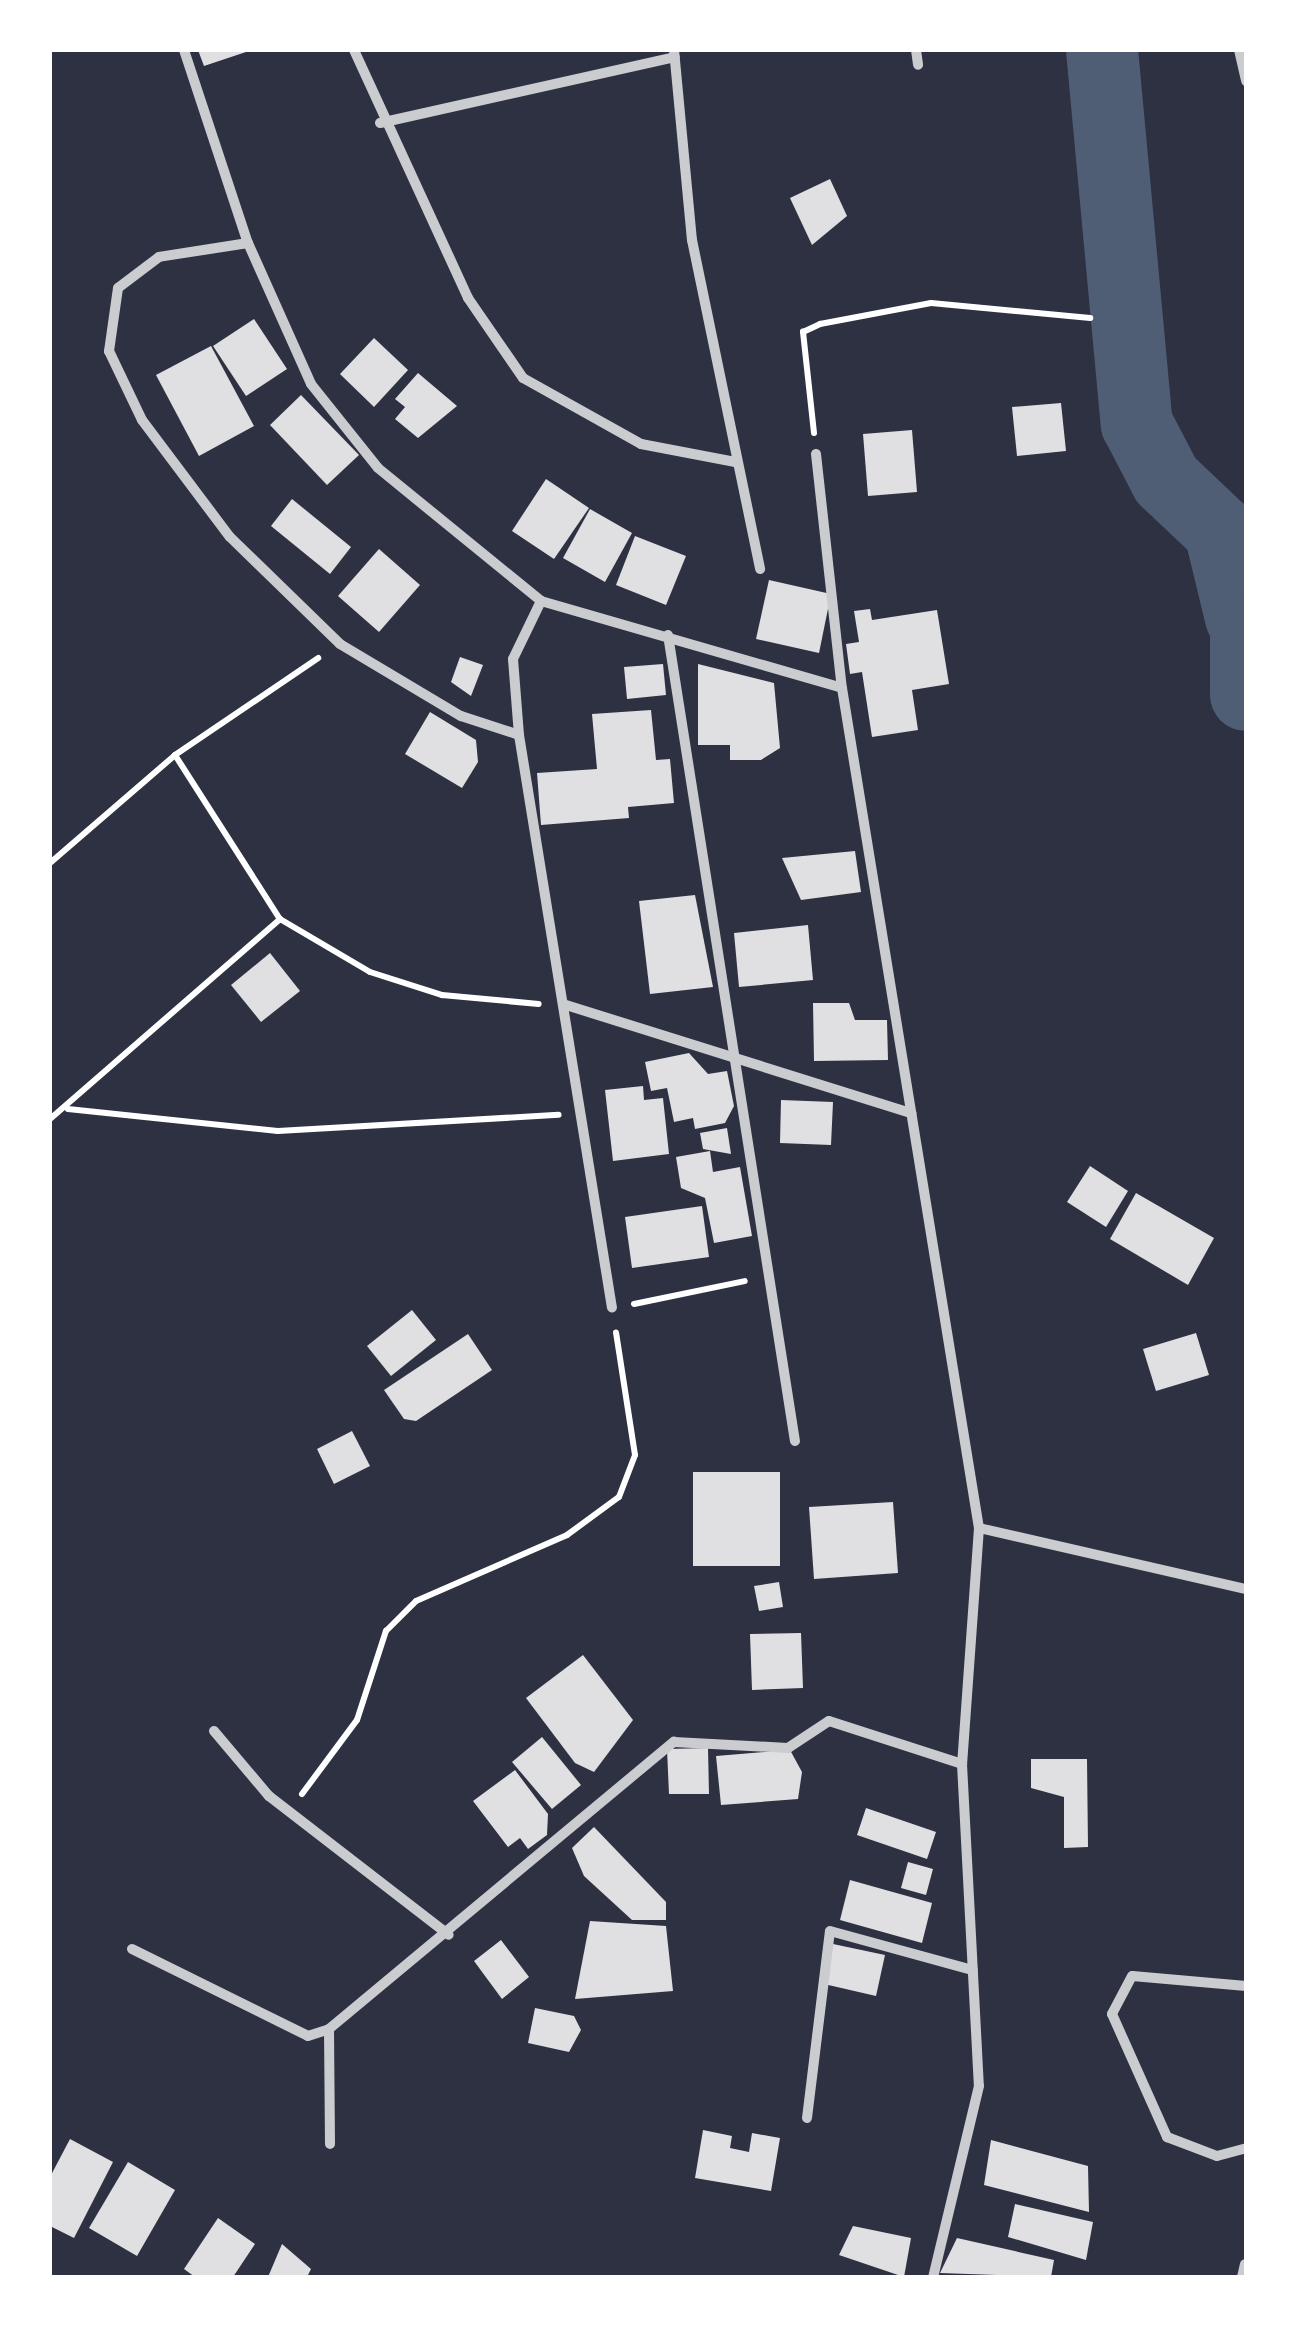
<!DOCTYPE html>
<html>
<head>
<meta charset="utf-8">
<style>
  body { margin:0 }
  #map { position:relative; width:1296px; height:2327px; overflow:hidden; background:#2d3142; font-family:"Noto Sans",sans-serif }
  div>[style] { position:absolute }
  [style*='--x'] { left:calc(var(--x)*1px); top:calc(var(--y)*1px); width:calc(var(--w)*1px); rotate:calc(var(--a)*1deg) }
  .river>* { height:72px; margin:-36px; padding:0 36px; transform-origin:36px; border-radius:36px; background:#4f5d75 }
  .building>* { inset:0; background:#e0e0e3 }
  .path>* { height:6px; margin:-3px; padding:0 3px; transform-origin:3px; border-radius:3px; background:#fff }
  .minor>* { height:10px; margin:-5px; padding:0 5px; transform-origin:5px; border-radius:5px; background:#caccd0 }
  span { translate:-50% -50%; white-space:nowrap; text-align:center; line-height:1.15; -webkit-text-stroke:8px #fff; paint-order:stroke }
  .frame { position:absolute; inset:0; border:52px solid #fff; pointer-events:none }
</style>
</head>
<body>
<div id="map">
  <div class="river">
    <i style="--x:1102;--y:50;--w:376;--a:84.7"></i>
    <i style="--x:1137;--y:424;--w:63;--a:62.6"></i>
    <i style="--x:1166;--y:480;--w:74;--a:43.4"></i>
    <i style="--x:1220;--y:531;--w:89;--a:76.4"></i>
    <i style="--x:1246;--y:628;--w:67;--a:90"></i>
  </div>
  <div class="building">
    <i style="clip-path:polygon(198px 50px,249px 50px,249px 51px,204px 66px)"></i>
    <i style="clip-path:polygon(830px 179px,847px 216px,812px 245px,790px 198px)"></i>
    <i style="clip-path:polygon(254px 319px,287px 369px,246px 396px,213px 346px)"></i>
    <i style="clip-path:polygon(374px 338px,408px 370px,374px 407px,340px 374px)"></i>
    <i style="clip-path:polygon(211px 346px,254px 426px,199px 456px,156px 375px)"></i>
    <i style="clip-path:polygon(418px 373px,457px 406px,418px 438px,395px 419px,405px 407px,395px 399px)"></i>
    <i style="clip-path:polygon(301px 395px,359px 455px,327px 485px,270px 425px)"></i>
    <i style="clip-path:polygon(1061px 403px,1066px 451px,1017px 456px,1012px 407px)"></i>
    <i style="clip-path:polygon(912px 430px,917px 492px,868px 496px,863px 434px)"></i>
    <i style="clip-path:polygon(546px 479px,589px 508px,554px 559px,512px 531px)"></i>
    <i style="clip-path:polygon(292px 499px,351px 547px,330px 574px,271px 526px)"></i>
    <i style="clip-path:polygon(590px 509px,632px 533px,605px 582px,563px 558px)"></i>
    <i style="clip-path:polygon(635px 536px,686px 556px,666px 605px,616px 585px)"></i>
    <i style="clip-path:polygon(379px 549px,420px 585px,379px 632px,338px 596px)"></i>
    <i style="clip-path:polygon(769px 580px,831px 594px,819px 653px,756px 639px)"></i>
    <i style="clip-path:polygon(870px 609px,872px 620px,937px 610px,949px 684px,912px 690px,918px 730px,872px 737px,862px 672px,850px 674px,846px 644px,859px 642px,854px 611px)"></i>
    <i style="clip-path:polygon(460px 657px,483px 665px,471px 696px,451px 682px)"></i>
    <i style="clip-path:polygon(663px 664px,666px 695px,627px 699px,624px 667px)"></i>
    <i style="clip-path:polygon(698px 664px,774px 683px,780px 748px,761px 760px,730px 760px,730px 745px,698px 745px)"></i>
    <i style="clip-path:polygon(651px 710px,656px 760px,670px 759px,674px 803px,628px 807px,629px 818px,541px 825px,537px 773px,597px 769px,592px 714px)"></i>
    <i style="clip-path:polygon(430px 712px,476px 740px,478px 762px,462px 788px,405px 754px)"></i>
    <i style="clip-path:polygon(855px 851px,861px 892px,801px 900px,782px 858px)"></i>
    <i style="clip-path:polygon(695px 895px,713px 987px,650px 994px,639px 901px)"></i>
    <i style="clip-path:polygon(808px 925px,813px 980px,739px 987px,734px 933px)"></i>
    <i style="clip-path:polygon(270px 953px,300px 991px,261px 1022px,231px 985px)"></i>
    <i style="clip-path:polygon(813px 1003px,849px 1003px,855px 1020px,887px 1020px,888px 1060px,814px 1061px)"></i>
    <i style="clip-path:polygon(689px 1053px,708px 1074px,727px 1071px,734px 1106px,725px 1123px,695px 1129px,693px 1118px,674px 1122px,667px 1088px,651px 1091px,645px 1062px)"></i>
    <i style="clip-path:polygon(643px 1086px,644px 1100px,663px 1098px,669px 1154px,613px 1161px,605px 1090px)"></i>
    <i style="clip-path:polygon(781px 1100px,833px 1102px,831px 1145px,780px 1143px)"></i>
    <i style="clip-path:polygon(727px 1128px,731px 1154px,703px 1149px,700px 1133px)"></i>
    <i style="clip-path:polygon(710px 1151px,713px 1172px,740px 1167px,752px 1236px,714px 1243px,705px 1198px,681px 1188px,676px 1157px)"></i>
    <i style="clip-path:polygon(1090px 1166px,1128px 1191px,1106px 1227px,1067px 1202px)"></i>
    <i style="clip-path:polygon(1136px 1193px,1214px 1238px,1188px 1285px,1110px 1239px)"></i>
    <i style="clip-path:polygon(702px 1206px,709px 1257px,632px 1268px,625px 1217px)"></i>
    <i style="clip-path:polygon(412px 1310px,436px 1340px,391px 1376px,367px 1346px)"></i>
    <i style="clip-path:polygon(1196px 1333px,1209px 1375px,1156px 1391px,1143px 1349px)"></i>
    <i style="clip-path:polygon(468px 1334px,492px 1370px,416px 1421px,404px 1419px,384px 1390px)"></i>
    <i style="clip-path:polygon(352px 1431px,370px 1466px,334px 1484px,317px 1449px)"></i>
    <i style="clip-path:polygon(693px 1472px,780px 1472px,780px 1566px,693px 1566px)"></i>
    <i style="clip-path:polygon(893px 1502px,898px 1573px,814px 1579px,809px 1507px)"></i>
    <i style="clip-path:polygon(779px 1582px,783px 1607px,759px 1611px,754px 1586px)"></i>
    <i style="clip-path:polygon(801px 1633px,803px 1688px,752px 1690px,750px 1634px)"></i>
    <i style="clip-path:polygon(583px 1655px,633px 1720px,594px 1772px,575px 1763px,526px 1698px)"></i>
    <i style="clip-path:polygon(542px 1737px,581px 1785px,552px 1809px,512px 1762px)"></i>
    <i style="clip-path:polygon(708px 1748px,709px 1794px,669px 1794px,667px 1749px)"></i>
    <i style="clip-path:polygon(790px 1750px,802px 1772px,798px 1799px,721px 1805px,716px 1756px)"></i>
    <i style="clip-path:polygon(1031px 1759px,1087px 1759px,1088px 1847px,1064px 1848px,1064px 1797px,1031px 1788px)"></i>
    <i style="clip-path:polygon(515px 1770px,548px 1814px,547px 1835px,528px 1849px,520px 1838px,508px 1847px,473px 1801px)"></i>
    <i style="clip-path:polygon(866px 1808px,936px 1832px,927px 1859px,857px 1835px)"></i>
    <i style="clip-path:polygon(594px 1827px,666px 1902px,666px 1920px,632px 1920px,584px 1876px,572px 1848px)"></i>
    <i style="clip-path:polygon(908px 1862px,933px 1869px,926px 1895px,901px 1888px)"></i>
    <i style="clip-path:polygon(850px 1880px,932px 1903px,922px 1943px,840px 1920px)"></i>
    <i style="clip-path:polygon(590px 1921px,666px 1926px,673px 1991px,575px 1999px)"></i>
    <i style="clip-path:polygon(501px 1940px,529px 1977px,502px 1999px,474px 1961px)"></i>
    <i style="clip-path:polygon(833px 1944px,885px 1955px,876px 1996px,824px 1984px)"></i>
    <i style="clip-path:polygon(535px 2008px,574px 2016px,581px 2030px,569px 2052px,528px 2043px)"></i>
    <i style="clip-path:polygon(703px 2130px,732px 2136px,730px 2148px,749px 2152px,752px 2133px,780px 2138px,771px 2191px,695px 2178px)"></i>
    <i style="clip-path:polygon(70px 2139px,113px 2162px,74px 2238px,50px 2226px,50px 2177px)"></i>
    <i style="clip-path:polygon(991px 2140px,1088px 2166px,1089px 2212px,984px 2185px)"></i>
    <i style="clip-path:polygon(128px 2162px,175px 2190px,137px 2256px,89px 2228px)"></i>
    <i style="clip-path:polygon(1015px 2204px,1093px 2222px,1086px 2260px,1008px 2237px)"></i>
    <i style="clip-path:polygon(218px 2218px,255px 2244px,233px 2277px,195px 2277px,184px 2269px)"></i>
    <i style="clip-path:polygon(853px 2226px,911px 2238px,904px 2277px,839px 2255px)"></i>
    <i style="clip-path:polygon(957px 2238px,1054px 2260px,1051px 2277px,940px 2273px)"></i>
    <i style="clip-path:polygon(282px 2244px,311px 2269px,307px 2277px,268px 2277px)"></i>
  </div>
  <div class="path">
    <i style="--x:814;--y:433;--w:102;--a:-96.2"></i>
    <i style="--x:803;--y:332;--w:19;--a:-25"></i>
    <i style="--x:820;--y:324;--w:113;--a:-10.7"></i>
    <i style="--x:931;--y:303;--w:160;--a:5.4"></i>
    <i style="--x:175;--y:755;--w:195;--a:57.4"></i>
    <i style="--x:280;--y:919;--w:104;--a:30.5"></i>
    <i style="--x:370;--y:972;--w:76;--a:17.7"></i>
    <i style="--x:442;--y:995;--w:97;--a:5.3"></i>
    <i style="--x:50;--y:863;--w:165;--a:-40.8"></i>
    <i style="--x:175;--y:755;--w:173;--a:-34.1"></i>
    <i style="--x:68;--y:1109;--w:211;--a:6"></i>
    <i style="--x:278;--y:1131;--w:281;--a:-3.3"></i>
    <i style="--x:50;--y:1119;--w:305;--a:-41"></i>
    <i style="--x:634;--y:1304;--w:113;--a:-11.7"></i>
    <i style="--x:302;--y:1794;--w:92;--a:-53.4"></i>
    <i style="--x:357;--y:1720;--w:94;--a:-72"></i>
    <i style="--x:386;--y:1631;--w:42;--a:-45"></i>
    <i style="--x:416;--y:1601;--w:165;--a:-23.6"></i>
    <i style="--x:567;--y:1535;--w:64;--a:-36.2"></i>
    <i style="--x:619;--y:1497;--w:45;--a:-69.1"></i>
    <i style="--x:635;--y:1455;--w:124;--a:-98.8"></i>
  </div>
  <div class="minor">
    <i style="--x:184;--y:50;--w:203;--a:71.7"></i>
    <i style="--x:248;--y:243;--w:154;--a:65.9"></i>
    <i style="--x:311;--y:384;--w:107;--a:51.4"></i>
    <i style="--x:378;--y:468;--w:210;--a:39.2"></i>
    <i style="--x:541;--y:601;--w:313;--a:16.1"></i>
    <i style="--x:354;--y:50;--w:273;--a:65.3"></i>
    <i style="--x:468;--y:298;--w:97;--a:55.5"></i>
    <i style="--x:523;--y:378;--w:135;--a:29.2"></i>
    <i style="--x:641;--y:444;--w:96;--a:10.8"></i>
    <i style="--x:674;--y:50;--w:191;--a:84.6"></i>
    <i style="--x:692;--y:240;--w:336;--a:78.3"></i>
    <i style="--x:916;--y:50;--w:15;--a:82"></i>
    <i style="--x:1239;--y:50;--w:32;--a:77"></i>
    <i style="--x:380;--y:123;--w:302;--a:-12.6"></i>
    <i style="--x:248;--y:243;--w:90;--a:171.1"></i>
    <i style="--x:159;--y:257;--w:51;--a:142.9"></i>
    <i style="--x:118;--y:288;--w:64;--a:98.1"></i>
    <i style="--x:109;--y:351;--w:76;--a:64.4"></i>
    <i style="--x:142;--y:420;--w:146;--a:53.1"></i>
    <i style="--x:230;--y:537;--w:153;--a:44.2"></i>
    <i style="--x:340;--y:644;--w:141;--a:30.8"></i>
    <i style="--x:461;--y:716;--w:61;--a:18.1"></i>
    <i style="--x:816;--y:454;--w:235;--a:83.7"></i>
    <i style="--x:842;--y:688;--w:851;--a:80.74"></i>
    <i style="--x:979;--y:1528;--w:237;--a:94.1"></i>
    <i style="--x:962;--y:1764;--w:322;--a:87"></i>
    <i style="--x:979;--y:2086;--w:196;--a:103.5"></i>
    <i style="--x:541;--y:601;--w:64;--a:115.8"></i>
    <i style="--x:513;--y:659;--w:76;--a:85.5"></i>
    <i style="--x:519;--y:735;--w:580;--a:80.78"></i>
    <i style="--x:668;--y:635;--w:816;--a:81.05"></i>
    <i style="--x:566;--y:1005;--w:362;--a:17.4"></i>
    <i style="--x:979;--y:1528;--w:274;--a:12.9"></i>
    <i style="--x:214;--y:1731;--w:85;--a:49.8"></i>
    <i style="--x:269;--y:1796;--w:227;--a:37.7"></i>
    <i style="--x:132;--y:1949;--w:196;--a:26.3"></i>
    <i style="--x:308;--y:2036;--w:22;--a:-18"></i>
    <i style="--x:1246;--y:1986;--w:114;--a:-175"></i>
    <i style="--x:1132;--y:1976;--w:43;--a:117.8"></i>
    <i style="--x:1112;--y:2014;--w:135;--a:65.9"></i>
    <i style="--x:1167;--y:2137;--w:53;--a:20.8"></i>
    <i style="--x:1217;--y:2156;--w:30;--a:-15"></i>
    <i style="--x:807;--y:2118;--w:188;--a:-83"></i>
    <i style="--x:830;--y:1931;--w:148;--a:15.3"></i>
    <i style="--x:330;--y:2144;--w:115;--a:-90.5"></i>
    <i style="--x:329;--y:2029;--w:449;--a:-39.8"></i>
    <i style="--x:674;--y:1742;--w:114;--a:3"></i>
    <i style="--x:788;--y:1748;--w:49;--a:-33.4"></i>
    <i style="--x:829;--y:1721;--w:140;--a:17.9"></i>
    <i style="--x:1242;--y:2277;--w:13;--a:-77"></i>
  </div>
  <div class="frame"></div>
</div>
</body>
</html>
